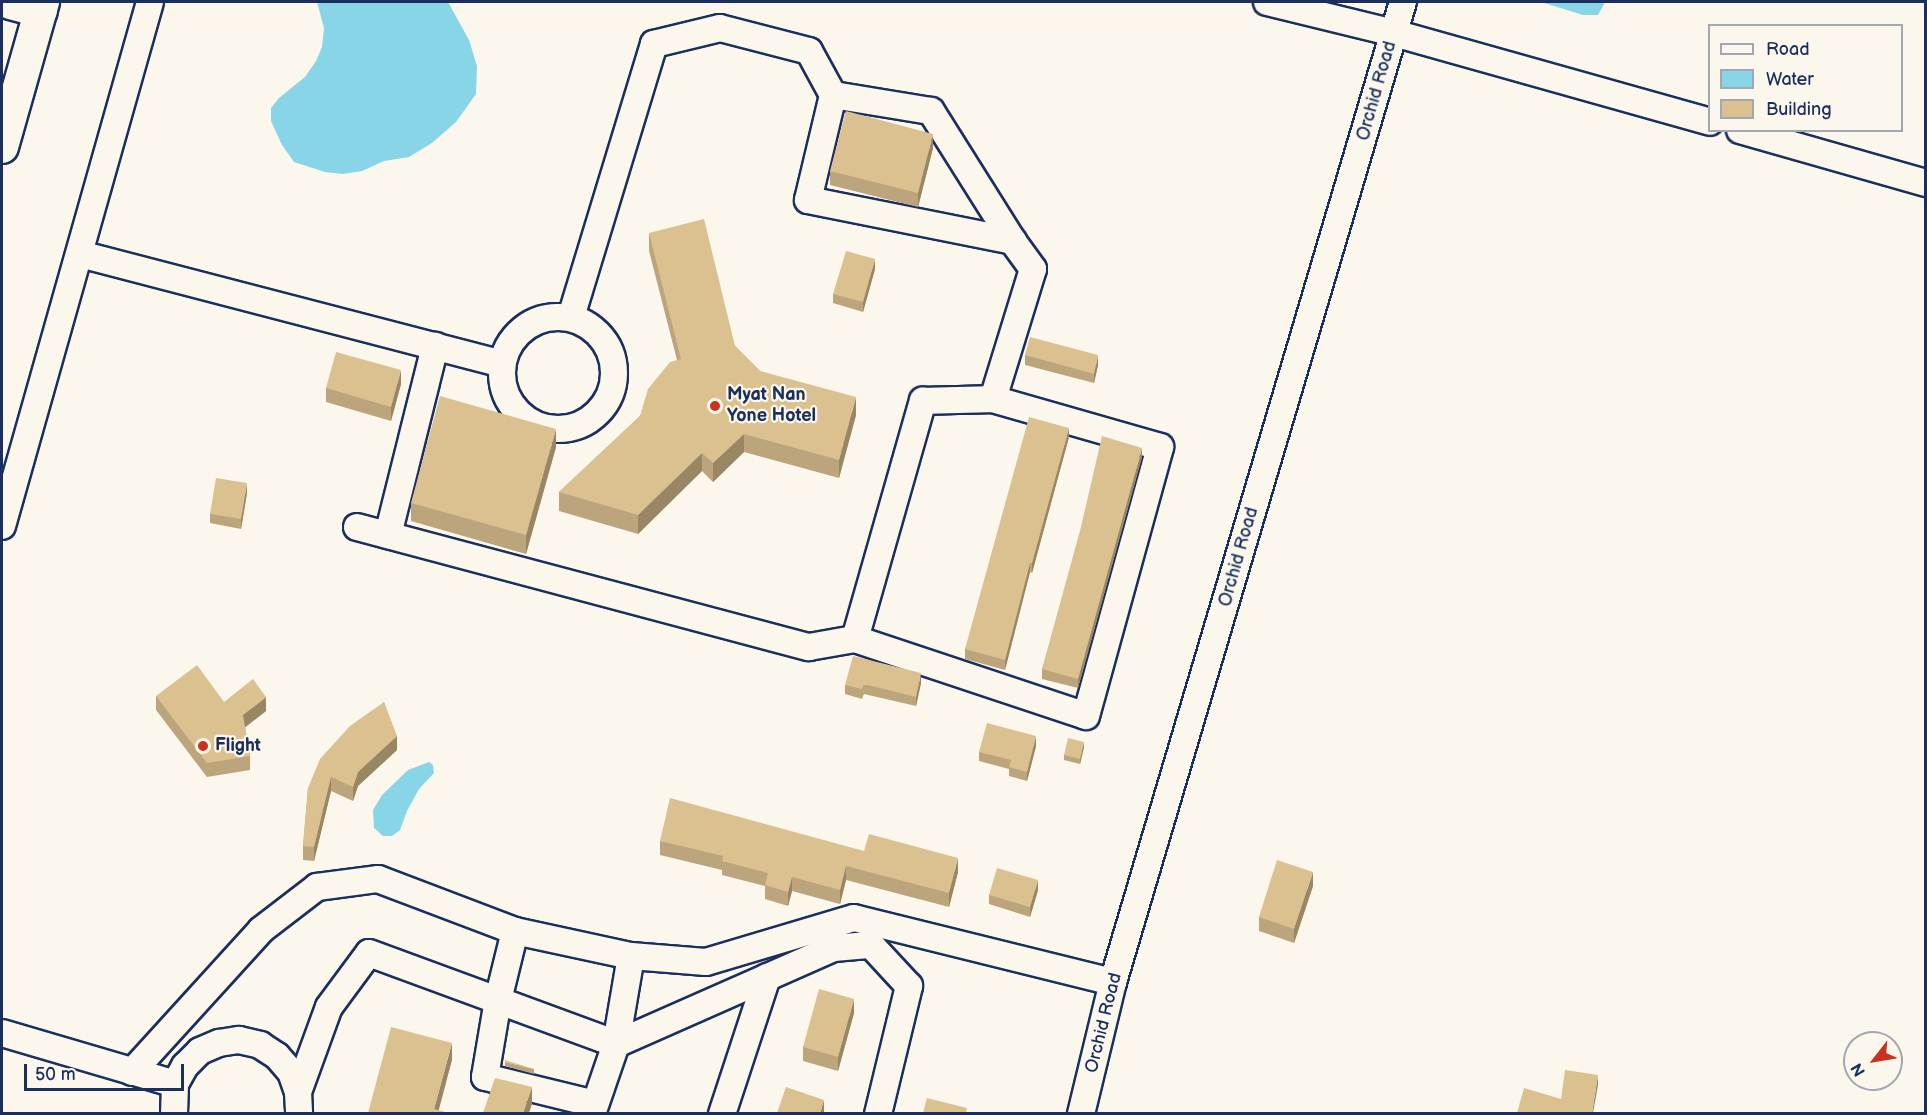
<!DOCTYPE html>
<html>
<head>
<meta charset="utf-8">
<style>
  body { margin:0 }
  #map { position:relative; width:1927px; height:1115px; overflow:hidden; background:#fbf7ec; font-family:"Balsamiq Sans",sans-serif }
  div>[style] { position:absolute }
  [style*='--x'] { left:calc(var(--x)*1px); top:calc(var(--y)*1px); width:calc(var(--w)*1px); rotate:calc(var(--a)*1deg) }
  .water>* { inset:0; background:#88d5e7 }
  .roads { filter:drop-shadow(2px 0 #1b2f5e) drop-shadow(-2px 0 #1b2f5e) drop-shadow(0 2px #1b2f5e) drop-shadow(0 -2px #1b2f5e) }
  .minor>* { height:26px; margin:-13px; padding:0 13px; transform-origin:13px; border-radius:13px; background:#fbf7ec }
  .minor>.ring { margin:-13px; padding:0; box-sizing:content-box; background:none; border:26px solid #fbf7ec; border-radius:50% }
  .major>* { height:32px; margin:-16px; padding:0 16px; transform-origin:16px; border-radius:16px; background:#fbf7ec }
  .highway>* { height:33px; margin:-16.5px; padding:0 16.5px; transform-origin:16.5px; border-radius:16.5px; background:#fbf7ec }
  .wall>* { inset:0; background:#bca57c }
  .shaded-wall>* { inset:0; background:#998665 }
  .building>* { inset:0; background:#dbc090 }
  .dots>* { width:16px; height:16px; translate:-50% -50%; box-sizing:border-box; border:3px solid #fbf7ec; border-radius:50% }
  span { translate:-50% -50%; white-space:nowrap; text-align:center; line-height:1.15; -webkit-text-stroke:4.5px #fbf7ec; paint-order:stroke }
  .street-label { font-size:18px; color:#1b2f5e }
  .poi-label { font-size:18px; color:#1b2f5e; font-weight:700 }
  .left { translate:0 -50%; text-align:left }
  .frame { position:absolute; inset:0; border:3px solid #1b2f5e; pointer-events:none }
  .legend { position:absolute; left:1708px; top:24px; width:195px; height:108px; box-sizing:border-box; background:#fbf7ec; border:2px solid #a1a7b3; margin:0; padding:8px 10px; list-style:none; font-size:18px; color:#1b2f5e }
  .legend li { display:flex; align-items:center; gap:12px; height:30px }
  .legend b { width:30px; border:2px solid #a1a7b3 }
  .north { position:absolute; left:1843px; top:1031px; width:60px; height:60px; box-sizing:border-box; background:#fbf7ec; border:2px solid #a1a7b3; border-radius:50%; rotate:239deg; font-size:16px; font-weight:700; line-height:24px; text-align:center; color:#1b2f5e }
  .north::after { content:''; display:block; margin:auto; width:21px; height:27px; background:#c8321e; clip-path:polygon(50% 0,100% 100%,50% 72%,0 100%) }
  .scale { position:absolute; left:24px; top:1064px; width:160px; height:27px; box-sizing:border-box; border:3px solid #1b2f5e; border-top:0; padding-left:8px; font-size:18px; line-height:21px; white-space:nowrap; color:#1b2f5e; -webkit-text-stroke:4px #fbf7ec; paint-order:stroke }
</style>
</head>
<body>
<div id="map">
  <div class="water">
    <i style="clip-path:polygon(317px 2px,448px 2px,469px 40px,477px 66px,476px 94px,456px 122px,432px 143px,409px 157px,384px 161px,362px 171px,343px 174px,325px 172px,294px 162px,282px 145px,271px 121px,271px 108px,279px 98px,305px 77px,316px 61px,322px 47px,324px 28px)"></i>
    <i style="clip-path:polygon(1541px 2px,1605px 2px,1598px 15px,1583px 15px)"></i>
    <i style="clip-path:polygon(429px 762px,433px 765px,434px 773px,419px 789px,407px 811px,400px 830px,392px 836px,383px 836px,374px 828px,373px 810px,382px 795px,408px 770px)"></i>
  </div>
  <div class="roads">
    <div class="minor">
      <i style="--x:1267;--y:2;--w:131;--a:13.7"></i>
      <i style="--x:1394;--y:33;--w:328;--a:15.7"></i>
      <i style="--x:833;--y:95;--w:99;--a:9.3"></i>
      <i style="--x:931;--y:111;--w:154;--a:57.8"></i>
      <i style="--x:1740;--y:130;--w:193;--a:15.9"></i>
      <i style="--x:80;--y:254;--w:436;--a:14.6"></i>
      <i class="ring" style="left:502px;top:317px;width:86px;height:86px"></i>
      <i style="--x:2;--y:526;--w:544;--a:-74.23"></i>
      <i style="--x:357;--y:527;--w:468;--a:14.9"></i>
      <i style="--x:809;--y:647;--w:47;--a:-9.9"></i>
      <i style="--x:855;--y:639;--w:243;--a:18.4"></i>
      <i style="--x:1086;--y:716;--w:279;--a:-74.6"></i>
      <i style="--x:1160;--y:447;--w:174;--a:-164"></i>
      <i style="--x:993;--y:399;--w:136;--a:-72.9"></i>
      <i style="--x:1033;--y:269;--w:34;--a:-126"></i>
      <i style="--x:1013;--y:241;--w:209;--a:-168.7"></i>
      <i style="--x:808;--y:200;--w:108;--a:-76.6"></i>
      <i style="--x:833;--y:95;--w:50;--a:-118.6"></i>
      <i style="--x:809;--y:51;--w:92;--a:-165.5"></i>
      <i style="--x:720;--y:28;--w:68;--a:166.4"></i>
      <i style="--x:654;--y:44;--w:286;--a:106.9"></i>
      <i style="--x:388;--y:535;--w:195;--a:-76"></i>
      <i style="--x:855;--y:639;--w:248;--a:-74.1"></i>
      <i style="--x:923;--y:401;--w:70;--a:-1.6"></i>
      <i style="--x:515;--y:931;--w:71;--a:103.8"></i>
      <i style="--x:498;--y:1000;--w:78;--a:99.6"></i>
      <i style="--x:485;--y:1077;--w:113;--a:13.8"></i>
      <i style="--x:2;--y:1033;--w:180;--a:16.4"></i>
      <i style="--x:616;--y:1044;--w:89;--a:-80.3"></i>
      <i style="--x:631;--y:956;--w:75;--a:4.6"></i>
      <i style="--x:706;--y:962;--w:154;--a:-16.6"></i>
      <i style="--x:854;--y:918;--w:267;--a:13.9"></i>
      <i style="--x:616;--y:1044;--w:238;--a:-23.8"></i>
      <i style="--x:834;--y:948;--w:37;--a:-5"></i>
      <i style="--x:871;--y:945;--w:56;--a:47.2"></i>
      <i style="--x:909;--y:986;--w:132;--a:103.6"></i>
      <i style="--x:132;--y:1072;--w:192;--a:-47.7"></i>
      <i style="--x:261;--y:930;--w:71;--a:-37.5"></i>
      <i style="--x:317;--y:887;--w:62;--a:-7.5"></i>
      <i style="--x:378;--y:879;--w:147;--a:20.8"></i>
      <i style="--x:515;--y:931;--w:119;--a:12.2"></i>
      <i style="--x:298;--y:1092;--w:90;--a:-70"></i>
      <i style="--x:329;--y:1007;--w:67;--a:-53.5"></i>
      <i style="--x:369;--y:953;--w:263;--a:20.2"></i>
      <i style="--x:616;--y:1044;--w:74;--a:108.9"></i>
      <i style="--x:174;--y:1114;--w:30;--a:-88"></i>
      <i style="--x:175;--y:1084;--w:21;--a:-61"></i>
      <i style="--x:185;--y:1066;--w:21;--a:-45"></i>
      <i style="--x:200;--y:1051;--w:21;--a:-23"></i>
      <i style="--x:219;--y:1043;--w:20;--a:-9"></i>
      <i style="--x:239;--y:1040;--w:22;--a:13"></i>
      <i style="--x:260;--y:1045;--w:20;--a:33"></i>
      <i style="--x:277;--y:1056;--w:21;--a:49"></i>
      <i style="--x:291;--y:1072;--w:21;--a:71"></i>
      <i style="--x:298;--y:1092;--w:22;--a:87"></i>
      <i style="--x:722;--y:1114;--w:144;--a:-71.8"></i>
      <i style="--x:1081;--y:1114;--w:136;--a:-76.4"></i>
      <i style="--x:1113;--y:982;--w:1022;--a:-73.52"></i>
    </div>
    <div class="major">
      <i style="--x:2;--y:147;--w:151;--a:-74.2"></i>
    </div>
    <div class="highway">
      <i style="--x:10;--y:2;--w:31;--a:15"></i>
    </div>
  </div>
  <div class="wall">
    <i style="clip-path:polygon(933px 148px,918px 207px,830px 185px,830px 171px)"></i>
    <i style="clip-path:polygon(649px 233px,735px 346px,760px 371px,856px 415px,839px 478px,744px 452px,713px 482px,702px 471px,638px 534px,559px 511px,559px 492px,640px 416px,677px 360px,649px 251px)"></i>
    <i style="clip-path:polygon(875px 269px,863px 312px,833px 303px,833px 294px)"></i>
    <i style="clip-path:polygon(1025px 355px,1098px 365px,1094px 383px,1025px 365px)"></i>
    <i style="clip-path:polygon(401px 384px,391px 421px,326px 402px,326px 388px)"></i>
    <i style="clip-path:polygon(1069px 437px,1032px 573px,1030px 572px,1005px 670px,965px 659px,965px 649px)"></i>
    <i style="clip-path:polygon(556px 447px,526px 554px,411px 521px,411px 503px)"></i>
    <i style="clip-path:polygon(1142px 457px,1078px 688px,1042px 679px,1042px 669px)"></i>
    <i style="clip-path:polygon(247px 493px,241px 529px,210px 523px,210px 514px)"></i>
    <i style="clip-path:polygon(921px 683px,916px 706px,864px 694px,862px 699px,845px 694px,845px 685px)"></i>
    <i style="clip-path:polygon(156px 696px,224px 702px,266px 711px,245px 727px,250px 756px,250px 770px,207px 777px,156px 710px)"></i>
    <i style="clip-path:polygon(384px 702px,397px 750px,358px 786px,353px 801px,331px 791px,314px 861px,303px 860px,303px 846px,308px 788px)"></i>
    <i style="clip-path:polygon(1036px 746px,1027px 781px,1009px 776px,1009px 769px,979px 761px,979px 752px)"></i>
    <i style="clip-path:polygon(1084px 747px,1080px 764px,1064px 760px,1064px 755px)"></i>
    <i style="clip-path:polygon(660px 841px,864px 851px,958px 872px,949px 907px,846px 880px,840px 904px,792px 891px,788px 906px,765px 899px,765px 886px,722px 875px,722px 870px,660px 855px)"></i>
    <i style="clip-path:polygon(1313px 886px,1294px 943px,1259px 931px,1259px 917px)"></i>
    <i style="clip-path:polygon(1038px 890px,1030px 917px,989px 904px,989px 895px)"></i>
    <i style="clip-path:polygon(854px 1013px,838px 1071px,803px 1061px,803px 1047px)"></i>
    <i style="clip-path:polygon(505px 1062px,534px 1069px,534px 1074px,505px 1066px)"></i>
  </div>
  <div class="shaded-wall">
    <i style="clip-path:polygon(933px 134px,933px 148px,918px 207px,918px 193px)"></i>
    <i style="clip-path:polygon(875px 259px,875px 269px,863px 312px,863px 302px)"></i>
    <i style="clip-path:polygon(1098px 355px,1098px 365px,1094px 383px,1094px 374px)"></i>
    <i style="clip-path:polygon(401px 370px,401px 384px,391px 421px,391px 407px)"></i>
    <i style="clip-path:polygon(856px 397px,856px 415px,839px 478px,839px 460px)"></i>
    <i style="clip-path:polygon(1069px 428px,1069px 437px,1032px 573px,1032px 563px)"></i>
    <i style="clip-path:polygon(556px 429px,556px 447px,526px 554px,526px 535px)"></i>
    <i style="clip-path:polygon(744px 434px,744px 452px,713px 482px,713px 463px)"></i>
    <i style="clip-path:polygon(1142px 448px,1142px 457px,1078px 688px,1078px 679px)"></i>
    <i style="clip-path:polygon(702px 453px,702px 471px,638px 534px,638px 515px)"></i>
    <i style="clip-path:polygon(247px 483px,247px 493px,241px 529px,241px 519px)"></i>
    <i style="clip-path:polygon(1030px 563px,1030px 572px,1005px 670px,1005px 660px)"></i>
    <i style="clip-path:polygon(921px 673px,921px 683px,916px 706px,916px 697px)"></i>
    <i style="clip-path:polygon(266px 697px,266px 711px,243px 729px,243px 715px)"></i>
    <i style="clip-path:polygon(397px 736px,397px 750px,358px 786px,353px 801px,353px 787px,358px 772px)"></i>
    <i style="clip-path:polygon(1036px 736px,1036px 746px,1027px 781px,1027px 772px)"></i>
    <i style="clip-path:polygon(1084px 742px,1084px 747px,1080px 764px,1080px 759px)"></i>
    <i style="clip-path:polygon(331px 777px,331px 791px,314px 861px,314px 847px)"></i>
    <i style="clip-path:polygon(958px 858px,958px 872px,949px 907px,949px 893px)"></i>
    <i style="clip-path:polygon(846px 866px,846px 880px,840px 904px,840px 890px)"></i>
    <i style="clip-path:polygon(1313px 872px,1313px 886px,1294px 943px,1294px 929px)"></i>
    <i style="clip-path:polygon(792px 877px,792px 891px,788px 906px,788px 892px)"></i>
    <i style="clip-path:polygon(1038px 880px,1038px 890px,1030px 917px,1030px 907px)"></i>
    <i style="clip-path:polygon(854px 999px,854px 1013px,838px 1071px,838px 1057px)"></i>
    <i style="clip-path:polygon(452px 1043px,452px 1060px,438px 1113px,434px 1109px)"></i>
    <i style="clip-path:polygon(1598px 1075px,1598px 1085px,1593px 1113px,1592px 1113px)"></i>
    <i style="clip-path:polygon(532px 1087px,532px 1104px,529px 1113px,523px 1113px)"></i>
    <i style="clip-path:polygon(824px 1100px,824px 1113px,820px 1113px)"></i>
  </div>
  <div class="building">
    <i style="clip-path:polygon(846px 111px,933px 134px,918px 193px,830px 171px)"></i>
    <i style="clip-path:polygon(704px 219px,735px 346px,760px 371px,856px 397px,839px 460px,744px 434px,713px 463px,702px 453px,638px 515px,559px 492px,640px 416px,648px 389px,670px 362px,681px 359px,649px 233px)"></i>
    <i style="clip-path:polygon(846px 251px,875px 259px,863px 302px,833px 294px)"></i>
    <i style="clip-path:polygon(1030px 337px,1098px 355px,1094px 374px,1025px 355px)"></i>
    <i style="clip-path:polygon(336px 352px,401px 370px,391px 407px,326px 388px)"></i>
    <i style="clip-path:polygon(440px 396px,556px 429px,526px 535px,411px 503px)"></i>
    <i style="clip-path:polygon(1029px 417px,1069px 428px,1032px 563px,1030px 563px,1005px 660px,965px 649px)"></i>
    <i style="clip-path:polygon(1102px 436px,1142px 448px,1078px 679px,1042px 669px,1081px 527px)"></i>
    <i style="clip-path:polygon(216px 478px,247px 483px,241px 519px,210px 514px)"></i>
    <i style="clip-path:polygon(853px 656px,921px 673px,916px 697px,864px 684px,862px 689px,845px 685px)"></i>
    <i style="clip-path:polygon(197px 665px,224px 702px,253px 679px,266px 697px,243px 715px,250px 756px,207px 763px,156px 696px)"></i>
    <i style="clip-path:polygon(384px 702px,397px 736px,358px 772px,353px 787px,331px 777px,314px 847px,303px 846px,308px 788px,320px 759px,350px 726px)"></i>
    <i style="clip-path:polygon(987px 723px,1036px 736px,1027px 772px,1009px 767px,1011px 760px,979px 752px)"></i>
    <i style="clip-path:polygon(1068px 738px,1084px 742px,1080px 759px,1064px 755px)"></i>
    <i style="clip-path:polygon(670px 798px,864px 851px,869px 834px,958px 858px,949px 893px,846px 866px,840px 890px,792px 877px,788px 892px,765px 885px,768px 873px,722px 861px,723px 856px,660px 841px)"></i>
    <i style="clip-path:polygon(1277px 860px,1313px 872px,1294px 929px,1259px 917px)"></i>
    <i style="clip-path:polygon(997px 868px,1038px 880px,1030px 907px,989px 895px)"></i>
    <i style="clip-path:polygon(819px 989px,854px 999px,838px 1057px,803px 1047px)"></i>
    <i style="clip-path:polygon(391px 1027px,452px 1043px,434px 1109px,449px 1113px,368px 1113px)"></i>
    <i style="clip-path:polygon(505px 1060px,534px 1069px,505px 1062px)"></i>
    <i style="clip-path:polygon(1565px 1070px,1598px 1075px,1592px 1113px,1517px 1113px,1524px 1088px,1561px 1099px)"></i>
    <i style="clip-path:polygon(495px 1078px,532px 1087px,523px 1113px,483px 1113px)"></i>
    <i style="clip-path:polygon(786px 1087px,824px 1100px,820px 1113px,777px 1113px)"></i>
    <i style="clip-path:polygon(927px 1098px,967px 1108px,966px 1113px,923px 1113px)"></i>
  </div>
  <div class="dots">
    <i style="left:715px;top:406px;background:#c8321e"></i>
    <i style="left:203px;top:746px;background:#c8321e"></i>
  </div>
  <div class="street-label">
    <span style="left:1377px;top:91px;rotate:-74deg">Orchid Road</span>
    <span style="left:1239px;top:557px;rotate:-74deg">Orchid Road</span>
    <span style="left:1104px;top:1023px;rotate:-76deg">Orchid Road</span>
  </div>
  <div class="poi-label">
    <span class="left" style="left:727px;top:406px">Myat Nan<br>Yone Hotel</span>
    <span class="left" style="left:215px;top:746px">Flight</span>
  </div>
  <div class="frame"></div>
  <ul class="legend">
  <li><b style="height:8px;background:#fbf7ec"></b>Road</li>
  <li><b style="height:16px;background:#88d5e7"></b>Water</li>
  <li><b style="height:16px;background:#dbc090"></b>Building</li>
  </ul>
  <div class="north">N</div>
  <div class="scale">50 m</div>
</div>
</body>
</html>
